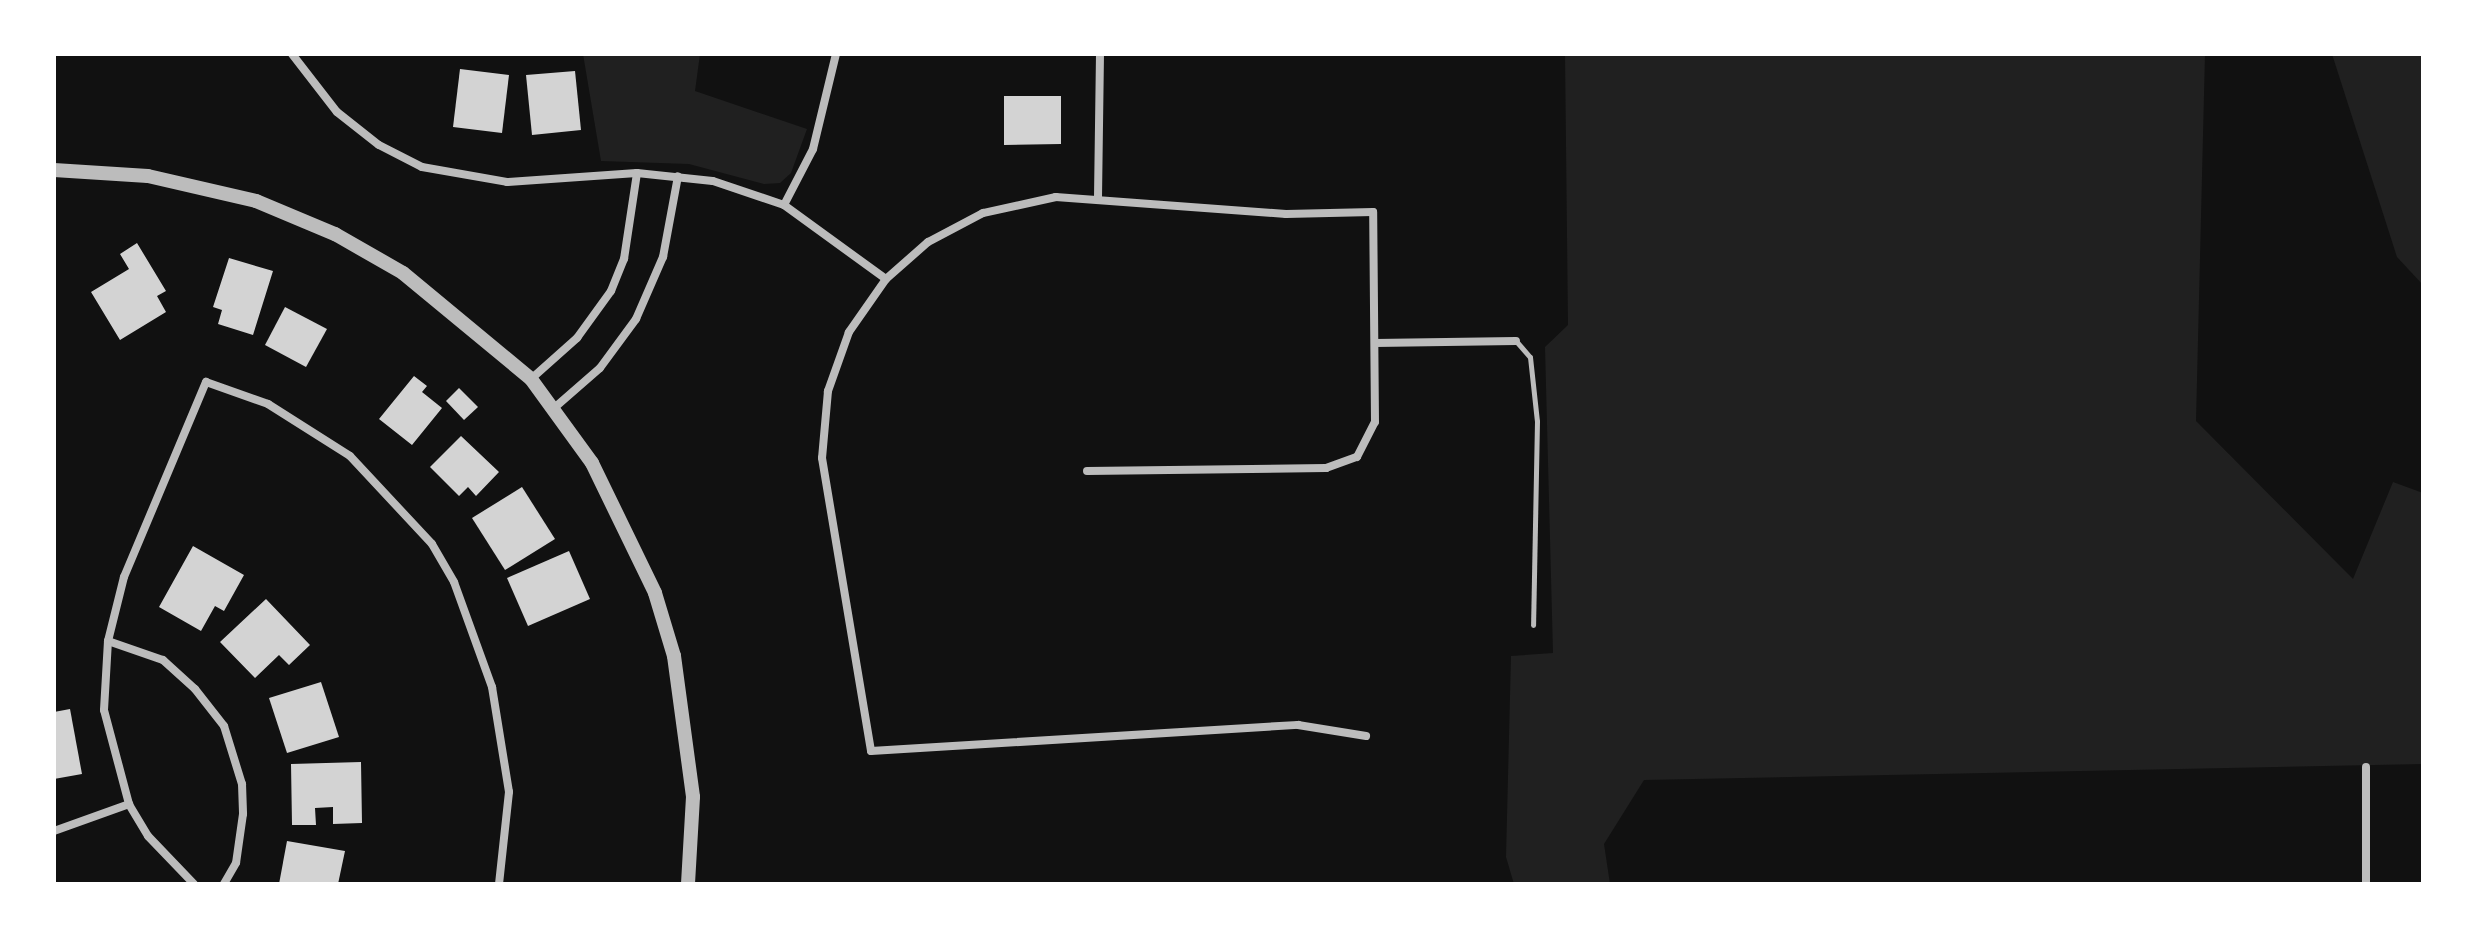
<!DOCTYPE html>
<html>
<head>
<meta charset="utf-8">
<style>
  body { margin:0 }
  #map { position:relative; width:2477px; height:938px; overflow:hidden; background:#111; font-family:"Space Grotesk",sans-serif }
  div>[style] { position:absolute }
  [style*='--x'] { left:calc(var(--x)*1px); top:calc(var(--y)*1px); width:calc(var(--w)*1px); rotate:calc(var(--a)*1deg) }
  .green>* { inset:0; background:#202020 }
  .building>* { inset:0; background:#d3d3d3 }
  .service>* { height:5px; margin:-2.5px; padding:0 2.5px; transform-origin:2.5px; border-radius:2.5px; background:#bcbcbc }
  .minor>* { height:8px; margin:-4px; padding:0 4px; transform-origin:4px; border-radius:4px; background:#bcbcbc }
  .tertiary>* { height:14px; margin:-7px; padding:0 7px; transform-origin:7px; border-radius:7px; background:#bcbcbc }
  span { translate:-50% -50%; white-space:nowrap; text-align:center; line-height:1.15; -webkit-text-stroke:6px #fff; paint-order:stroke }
  .frame { position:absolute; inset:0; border:56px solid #fff; pointer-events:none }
</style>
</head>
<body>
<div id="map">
  <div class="green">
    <i style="clip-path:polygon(583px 54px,700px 54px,695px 91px,807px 129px,791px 173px,780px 183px,764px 184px,689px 164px,601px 161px)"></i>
    <i style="clip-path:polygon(1565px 54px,2205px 54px,2196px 421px,2353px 579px,2393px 482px,2423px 493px,2423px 764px,1644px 780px,1604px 844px,1610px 884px,1514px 884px,1506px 857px,1511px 656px,1553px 653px,1545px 347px,1568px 325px)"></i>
    <i style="clip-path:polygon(2332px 54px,2423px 54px,2423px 285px,2397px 257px)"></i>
  </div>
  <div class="building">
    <i style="clip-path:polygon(460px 69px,509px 75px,502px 133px,453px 127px)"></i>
    <i style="clip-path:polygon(575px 71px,581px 130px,532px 135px,526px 75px)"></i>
    <i style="clip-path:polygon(1004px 96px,1061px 96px,1061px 144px,1004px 145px)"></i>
    <i style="clip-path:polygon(137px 243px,166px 291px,157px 296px,166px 312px,120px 340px,91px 292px,129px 269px,120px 254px)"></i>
    <i style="clip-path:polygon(229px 258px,273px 271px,253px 335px,218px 324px,222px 310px,213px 307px)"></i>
    <i style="clip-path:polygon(285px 307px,327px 329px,306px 367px,265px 345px)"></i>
    <i style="clip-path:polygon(414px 376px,427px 386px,422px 392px,442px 408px,412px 445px,379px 419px)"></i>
    <i style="clip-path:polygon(459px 388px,478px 407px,464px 420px,446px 401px)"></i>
    <i style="clip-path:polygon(461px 436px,499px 472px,476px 496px,468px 487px,459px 496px,430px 467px)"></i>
    <i style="clip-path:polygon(522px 487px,555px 539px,505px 570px,472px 518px)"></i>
    <i style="clip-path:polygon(193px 546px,244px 575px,224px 611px,215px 606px,201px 631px,159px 607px)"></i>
    <i style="clip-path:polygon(569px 551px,590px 599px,528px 626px,507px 578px)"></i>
    <i style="clip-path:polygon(266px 599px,310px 645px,289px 665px,279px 655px,255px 678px,220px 642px)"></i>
    <i style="clip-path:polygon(321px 682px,339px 737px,287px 753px,269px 698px)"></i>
    <i style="clip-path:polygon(70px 709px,82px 774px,54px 779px,54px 712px)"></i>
    <i style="clip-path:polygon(361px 762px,362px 823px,333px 824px,333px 807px,315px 808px,316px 825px,292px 825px,291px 764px)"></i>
    <i style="clip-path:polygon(287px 841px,345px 851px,338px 884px,279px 884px)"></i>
  </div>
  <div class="service">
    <i style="--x:1516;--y:341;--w:21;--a:49"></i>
    <i style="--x:1530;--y:357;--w:64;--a:83.8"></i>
    <i style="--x:1537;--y:421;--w:204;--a:91.1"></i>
  </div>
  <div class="minor">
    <i style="--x:292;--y:54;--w:73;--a:52.2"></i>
    <i style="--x:337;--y:112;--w:53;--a:38.2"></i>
    <i style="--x:379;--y:145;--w:48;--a:27.1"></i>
    <i style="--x:422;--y:167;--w:86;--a:10"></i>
    <i style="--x:507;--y:182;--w:130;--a:-4"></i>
    <i style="--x:637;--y:173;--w:76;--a:6"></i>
    <i style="--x:713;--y:181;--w:75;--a:18.7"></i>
    <i style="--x:784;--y:205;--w:126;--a:36"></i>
    <i style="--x:1098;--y:197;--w:143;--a:-89.2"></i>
    <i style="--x:784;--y:205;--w:63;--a:-62.6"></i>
    <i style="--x:813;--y:149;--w:98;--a:-76.4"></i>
    <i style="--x:1375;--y:343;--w:141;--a:-0.8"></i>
    <i style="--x:531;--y:379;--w:62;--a:-41.7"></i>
    <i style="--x:577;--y:338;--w:58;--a:-54.1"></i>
    <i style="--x:611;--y:291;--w:35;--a:-68"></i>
    <i style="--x:624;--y:259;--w:87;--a:-81.4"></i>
    <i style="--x:553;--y:409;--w:62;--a:-41.1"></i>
    <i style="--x:600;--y:368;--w:61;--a:-53.7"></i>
    <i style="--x:636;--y:319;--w:68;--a:-66.5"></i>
    <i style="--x:663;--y:257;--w:82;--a:-79.5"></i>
    <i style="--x:1087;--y:471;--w:239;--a:-0.7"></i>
    <i style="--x:1326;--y:468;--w:33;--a:-20"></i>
    <i style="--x:1357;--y:457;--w:39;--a:-63"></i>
    <i style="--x:1375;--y:422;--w:210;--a:-90.5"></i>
    <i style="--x:1373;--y:212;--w:87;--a:178.7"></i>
    <i style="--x:1286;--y:214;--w:231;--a:-175.8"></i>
    <i style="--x:1056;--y:197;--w:75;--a:167.6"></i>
    <i style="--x:983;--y:213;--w:62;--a:152.2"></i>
    <i style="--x:928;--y:242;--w:56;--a:138.6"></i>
    <i style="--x:886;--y:279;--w:65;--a:124.9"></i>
    <i style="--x:849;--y:332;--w:63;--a:109.6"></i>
    <i style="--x:828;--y:391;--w:67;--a:95.1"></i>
    <i style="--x:822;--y:458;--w:297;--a:80.5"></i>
    <i style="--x:871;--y:751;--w:428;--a:-3.5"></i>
    <i style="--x:1298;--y:725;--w:69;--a:9.2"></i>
    <i style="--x:108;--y:641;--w:58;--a:19.1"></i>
    <i style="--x:163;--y:660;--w:43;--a:42.2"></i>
    <i style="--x:195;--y:689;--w:47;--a:51.9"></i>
    <i style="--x:224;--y:726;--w:61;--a:72.8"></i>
    <i style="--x:242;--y:784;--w:30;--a:88"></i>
    <i style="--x:243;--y:814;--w:49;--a:98.1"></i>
    <i style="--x:236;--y:863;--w:24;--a:120"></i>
    <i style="--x:2366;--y:767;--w:117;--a:90"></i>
    <i style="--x:54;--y:831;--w:80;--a:-19.8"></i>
    <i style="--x:194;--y:884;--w:66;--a:-133.8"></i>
    <i style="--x:148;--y:836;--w:37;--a:-121"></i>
    <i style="--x:129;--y:804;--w:97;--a:-104.9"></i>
    <i style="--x:104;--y:710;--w:69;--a:-86.7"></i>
    <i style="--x:108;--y:641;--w:66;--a:-76"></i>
    <i style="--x:124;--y:577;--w:212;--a:-67.2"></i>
    <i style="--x:206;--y:382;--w:66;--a:19.5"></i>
    <i style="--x:268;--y:404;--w:97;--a:32.4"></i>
    <i style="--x:350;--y:456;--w:120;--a:47"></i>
    <i style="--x:432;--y:544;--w:44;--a:59.9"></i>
    <i style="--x:454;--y:582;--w:112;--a:70.1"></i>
    <i style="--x:492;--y:687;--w:106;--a:80.8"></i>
    <i style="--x:509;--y:792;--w:93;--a:96.2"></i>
  </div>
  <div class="tertiary">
    <i style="--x:54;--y:170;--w:94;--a:3.7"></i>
    <i style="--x:148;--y:176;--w:111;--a:13"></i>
    <i style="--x:256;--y:201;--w:86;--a:22.7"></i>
    <i style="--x:335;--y:234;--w:78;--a:29.8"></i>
    <i style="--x:403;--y:273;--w:166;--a:39.6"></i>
    <i style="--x:531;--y:379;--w:104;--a:54"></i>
    <i style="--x:592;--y:463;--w:144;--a:64.1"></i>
    <i style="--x:655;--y:593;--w:66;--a:73.2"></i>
    <i style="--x:674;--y:656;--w:142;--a:82.3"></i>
    <i style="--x:693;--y:797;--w:87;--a:93.3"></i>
  </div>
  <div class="frame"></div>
</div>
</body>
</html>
